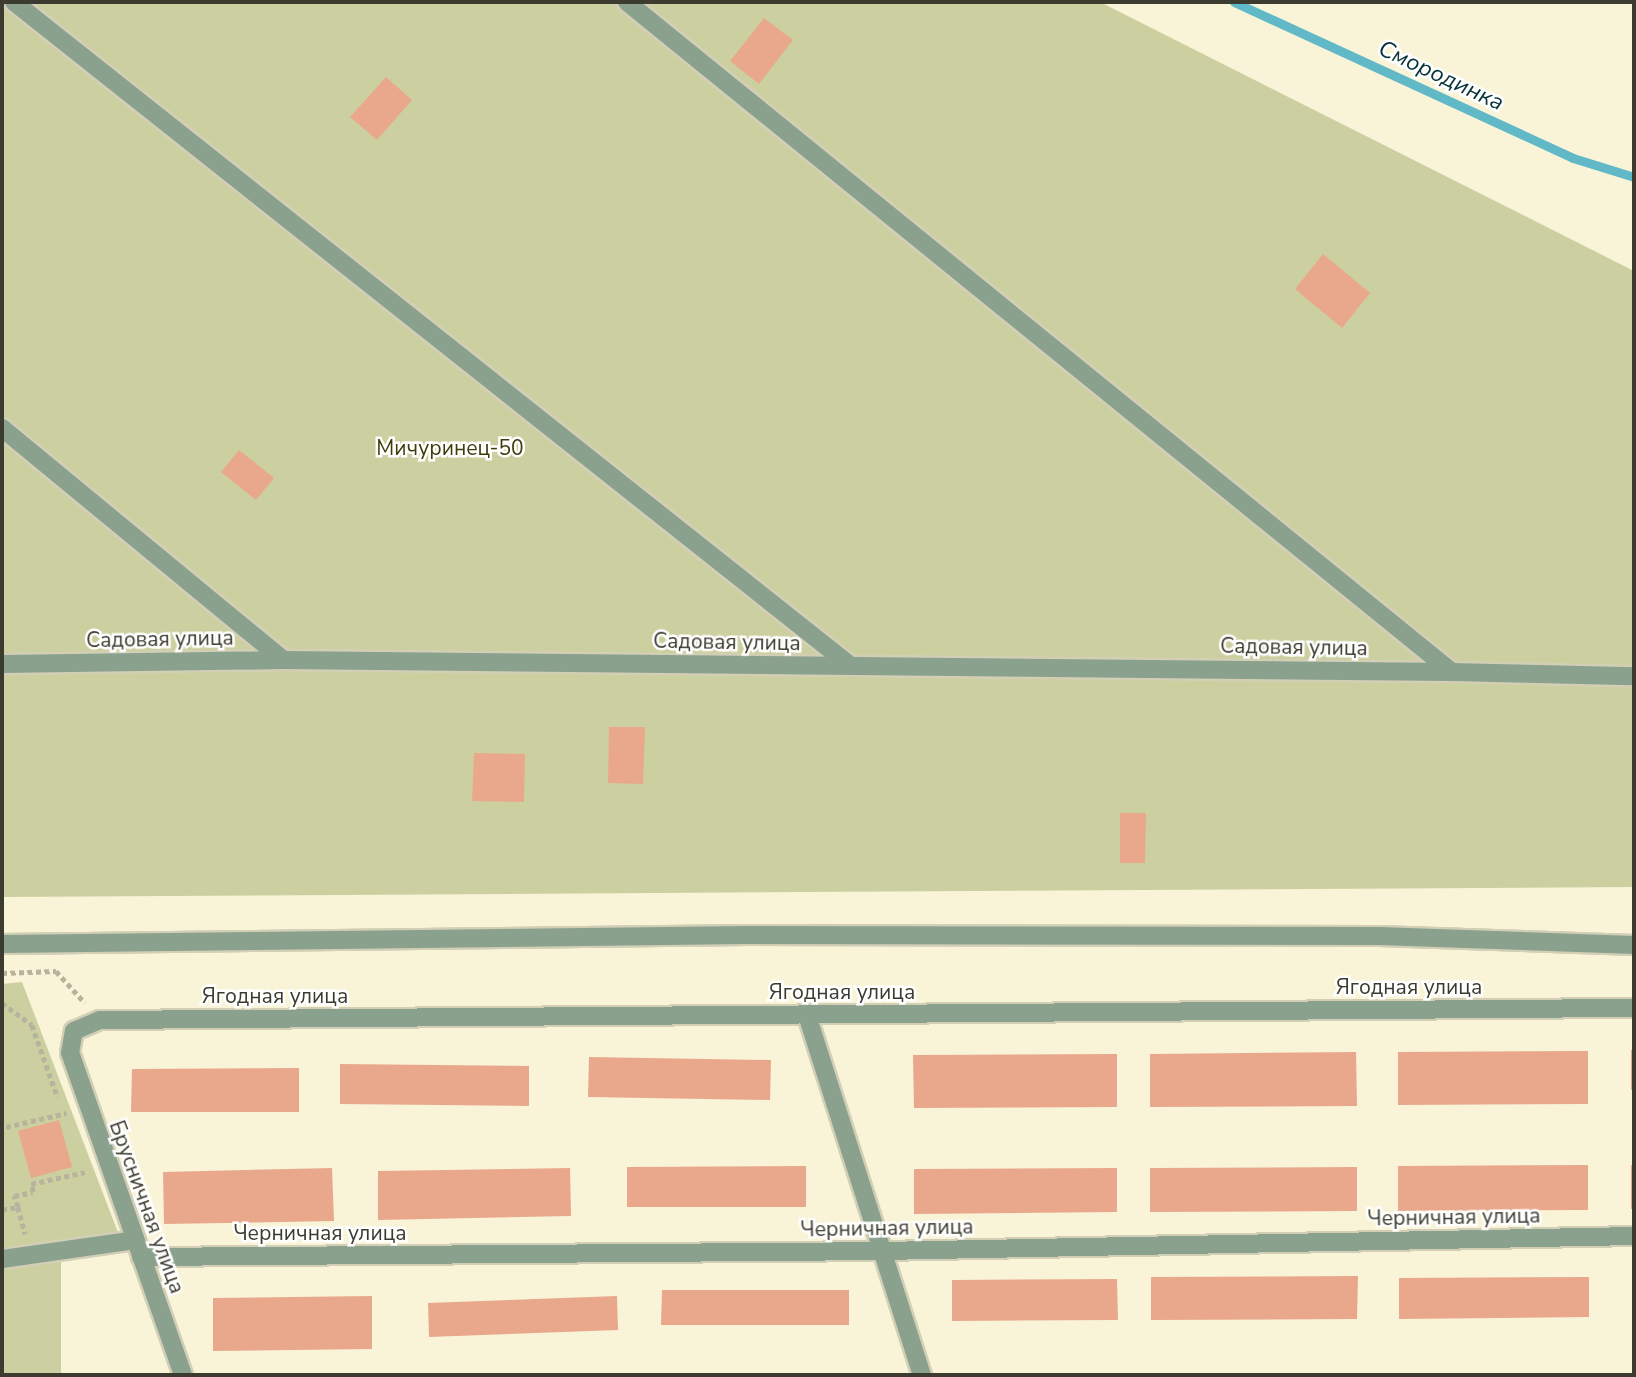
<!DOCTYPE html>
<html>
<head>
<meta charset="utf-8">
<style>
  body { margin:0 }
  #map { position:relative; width:1636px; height:1377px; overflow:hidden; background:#f9f4d8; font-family:"Nunito Sans",sans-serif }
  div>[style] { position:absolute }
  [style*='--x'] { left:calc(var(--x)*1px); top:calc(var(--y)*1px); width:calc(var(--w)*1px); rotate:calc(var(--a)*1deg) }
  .green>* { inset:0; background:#ccd0a0 }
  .stream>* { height:9px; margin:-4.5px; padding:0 4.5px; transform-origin:4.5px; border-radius:4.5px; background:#61b8c7 }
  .building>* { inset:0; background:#e9a88c }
  .path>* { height:4.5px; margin-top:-2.25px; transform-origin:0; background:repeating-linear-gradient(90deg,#b7b39d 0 5px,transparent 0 8.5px) }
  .roads { filter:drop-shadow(2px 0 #d3cfb6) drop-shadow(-2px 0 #d3cfb6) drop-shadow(0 2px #d3cfb6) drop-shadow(0 -2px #d3cfb6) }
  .minor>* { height:18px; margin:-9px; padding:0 9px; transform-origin:9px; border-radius:9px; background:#89a18d }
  span { translate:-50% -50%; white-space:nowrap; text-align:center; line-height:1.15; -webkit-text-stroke:5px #fff; paint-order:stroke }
  .park-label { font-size:21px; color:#3c3d09 }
  .street-label { font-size:21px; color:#3c3b2f }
  .water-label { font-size:23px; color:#063239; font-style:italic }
  .frame { position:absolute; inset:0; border:4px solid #3c3b2f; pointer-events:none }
</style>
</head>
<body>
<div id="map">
  <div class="green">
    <i style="clip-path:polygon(2px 2px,1100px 2px,1634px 271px,1634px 887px,2px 897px)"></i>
    <i style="clip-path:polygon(22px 982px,119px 1235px,2px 1250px,2px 984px)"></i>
    <i style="clip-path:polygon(61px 1259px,61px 1375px,2px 1375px,2px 1268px)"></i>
  </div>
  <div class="stream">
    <i style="--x:1234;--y:2;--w:373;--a:24.7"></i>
    <i style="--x:1573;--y:158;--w:64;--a:17.3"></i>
  </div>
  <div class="building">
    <i style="clip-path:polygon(764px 18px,793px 40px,759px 84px,730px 61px)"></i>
    <i style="clip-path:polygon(386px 77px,412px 100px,377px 140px,350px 117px)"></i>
    <i style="clip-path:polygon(1323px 254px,1370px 293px,1342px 328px,1295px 289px)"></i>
    <i style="clip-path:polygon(239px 450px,274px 478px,256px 500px,221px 472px)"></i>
    <i style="clip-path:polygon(609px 727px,645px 727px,643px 784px,608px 783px)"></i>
    <i style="clip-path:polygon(474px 753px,525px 754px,524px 802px,472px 801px)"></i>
    <i style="clip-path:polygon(1120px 813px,1146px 813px,1145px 863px,1120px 863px)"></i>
    <i style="clip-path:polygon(1631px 1050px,1634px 1050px,1634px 1090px,1631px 1090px)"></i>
    <i style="clip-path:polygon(1588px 1051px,1588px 1104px,1398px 1105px,1398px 1052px)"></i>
    <i style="clip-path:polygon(1356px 1052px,1357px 1106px,1150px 1107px,1150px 1054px)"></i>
    <i style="clip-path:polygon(1117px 1054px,1117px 1107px,914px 1108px,913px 1055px)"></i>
    <i style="clip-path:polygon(589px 1057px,771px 1060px,770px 1100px,588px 1097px)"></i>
    <i style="clip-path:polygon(340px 1064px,529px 1066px,529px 1106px,340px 1104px)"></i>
    <i style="clip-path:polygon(299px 1068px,299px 1112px,131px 1112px,132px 1069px)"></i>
    <i style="clip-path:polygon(59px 1120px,72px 1167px,31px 1178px,18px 1131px)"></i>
    <i style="clip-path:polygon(1588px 1165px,1588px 1210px,1398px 1211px,1398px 1166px)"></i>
    <i style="clip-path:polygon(1631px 1165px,1634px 1165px,1634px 1209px,1631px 1209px)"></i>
    <i style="clip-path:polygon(806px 1166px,806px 1207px,627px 1207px,627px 1167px)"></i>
    <i style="clip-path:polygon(1357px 1167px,1357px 1211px,1150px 1212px,1150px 1168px)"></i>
    <i style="clip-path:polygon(332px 1168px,334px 1221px,164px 1224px,163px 1172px)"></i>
    <i style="clip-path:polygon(570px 1168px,571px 1216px,378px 1220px,378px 1171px)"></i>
    <i style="clip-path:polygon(1117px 1168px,1117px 1212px,914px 1214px,914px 1169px)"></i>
    <i style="clip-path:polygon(1358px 1276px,1357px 1319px,1151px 1320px,1151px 1277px)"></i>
    <i style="clip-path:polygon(1589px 1277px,1589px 1317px,1399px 1319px,1399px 1278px)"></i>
    <i style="clip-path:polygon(1117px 1279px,1118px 1320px,952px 1321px,952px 1280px)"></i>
    <i style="clip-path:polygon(662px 1290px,849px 1290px,849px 1325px,661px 1325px)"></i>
    <i style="clip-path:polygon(372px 1296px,372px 1349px,213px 1351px,213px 1298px)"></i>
    <i style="clip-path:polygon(617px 1296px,618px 1330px,429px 1337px,428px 1303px)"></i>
  </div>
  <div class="path">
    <i style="--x:2;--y:973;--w:54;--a:-2.1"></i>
    <i style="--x:56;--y:971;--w:43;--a:47.8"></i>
    <i style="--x:2;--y:1003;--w:37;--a:36"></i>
    <i style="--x:32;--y:1025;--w:77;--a:70.4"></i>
    <i style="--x:6;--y:1127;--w:62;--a:-13.1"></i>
    <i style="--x:18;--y:1207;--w:28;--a:75"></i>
    <i style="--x:2;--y:1210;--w:16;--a:-11"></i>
    <i style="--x:18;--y:1207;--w:12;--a:-110"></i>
    <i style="--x:14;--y:1196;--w:19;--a:-12"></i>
    <i style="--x:33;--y:1192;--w:8;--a:-104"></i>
    <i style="--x:31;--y:1184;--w:55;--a:-12.5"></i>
  </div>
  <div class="roads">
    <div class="minor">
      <i style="--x:14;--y:2;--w:1068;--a:38.43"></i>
      <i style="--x:627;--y:2;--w:1063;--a:39.08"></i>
      <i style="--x:1452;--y:672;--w:182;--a:1.3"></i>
      <i style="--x:2;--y:428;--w:364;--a:39.5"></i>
      <i style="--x:2;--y:664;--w:281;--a:-0.8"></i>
      <i style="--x:283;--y:660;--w:1169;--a:0.59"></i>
      <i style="--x:2;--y:944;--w:745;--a:-0.69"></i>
      <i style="--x:747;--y:935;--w:632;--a:0.09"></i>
      <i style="--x:1379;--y:936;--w:255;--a:2"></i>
      <i style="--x:807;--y:1015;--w:378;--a:72.3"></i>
      <i style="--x:141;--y:1257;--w:741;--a:-0.46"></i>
      <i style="--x:882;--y:1251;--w:752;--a:-1.14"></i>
      <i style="--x:2;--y:1259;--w:134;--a:-8.1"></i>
      <i style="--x:183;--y:1375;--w:341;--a:-109.3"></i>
      <i style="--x:70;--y:1053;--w:22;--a:-80"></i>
      <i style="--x:74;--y:1031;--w:28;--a:-23"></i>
      <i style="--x:100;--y:1020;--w:1534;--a:-0.45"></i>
    </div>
  </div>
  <div class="park-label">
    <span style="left:450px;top:448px">Мичуринец-50</span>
  </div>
  <div class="street-label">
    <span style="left:160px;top:639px;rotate:-1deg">Садовая улица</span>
    <span style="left:727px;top:642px;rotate:1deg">Садовая улица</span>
    <span style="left:1294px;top:647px;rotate:1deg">Садовая улица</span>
    <span style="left:1409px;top:987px">Ягодная улица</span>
    <span style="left:842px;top:992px">Ягодная улица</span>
    <span style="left:275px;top:996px">Ягодная улица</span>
    <span style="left:147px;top:1207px;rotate:70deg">Брусничная улица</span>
    <span style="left:1454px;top:1217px;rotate:-1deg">Черничная улица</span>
    <span style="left:887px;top:1228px;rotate:-1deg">Черничная улица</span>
    <span style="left:320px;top:1233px">Черничная улица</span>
  </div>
  <div class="water-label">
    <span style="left:1441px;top:76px;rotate:25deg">Смородинка</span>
  </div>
  <div class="frame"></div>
</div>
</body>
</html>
